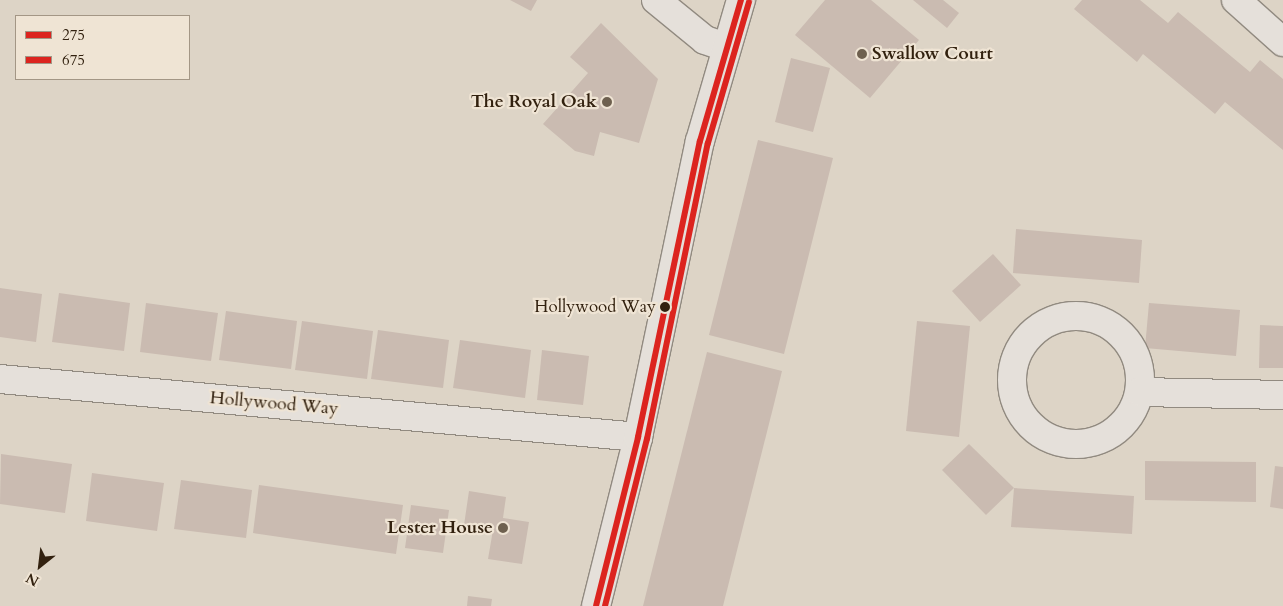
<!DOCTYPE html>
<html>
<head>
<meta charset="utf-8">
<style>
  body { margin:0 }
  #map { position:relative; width:1283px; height:606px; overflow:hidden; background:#ddd4c6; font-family:Cardo,serif }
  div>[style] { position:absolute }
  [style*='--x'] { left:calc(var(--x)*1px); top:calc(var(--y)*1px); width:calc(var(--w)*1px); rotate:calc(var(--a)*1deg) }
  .building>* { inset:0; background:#cabbb1 }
  .roads { filter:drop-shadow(1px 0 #918a80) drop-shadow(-1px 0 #918a80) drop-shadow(0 1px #918a80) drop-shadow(0 -1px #918a80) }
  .minor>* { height:28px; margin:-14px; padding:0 14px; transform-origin:14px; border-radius:14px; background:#e5e0da }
  .minor>.ring { margin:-14px; padding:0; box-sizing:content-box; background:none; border:28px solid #e5e0da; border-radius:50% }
  .bus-1>* { height:6px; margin:-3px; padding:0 3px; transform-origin:3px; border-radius:3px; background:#dc241f }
  .bus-2>* { height:6px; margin:-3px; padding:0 3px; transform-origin:3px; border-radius:3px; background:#dc241f }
  .dots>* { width:14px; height:14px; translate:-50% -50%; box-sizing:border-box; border:2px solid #efe4d4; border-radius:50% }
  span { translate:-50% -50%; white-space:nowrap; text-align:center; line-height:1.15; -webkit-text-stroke:4.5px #efe4d4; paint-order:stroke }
  .bus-label { font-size:17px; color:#32210f }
  .right { translate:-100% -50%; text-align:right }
  .poi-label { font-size:18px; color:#32210f; font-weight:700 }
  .left { translate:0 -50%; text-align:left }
  .street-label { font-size:18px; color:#32210f }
  .legend { position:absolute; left:15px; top:15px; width:175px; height:65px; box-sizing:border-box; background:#efe4d4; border:1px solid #a39685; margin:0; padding:6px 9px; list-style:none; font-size:15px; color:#32210f }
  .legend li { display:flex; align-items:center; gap:10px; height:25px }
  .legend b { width:25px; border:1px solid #a39685 }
  .north { position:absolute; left:15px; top:541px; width:50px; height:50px; -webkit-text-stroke:4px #efe4d4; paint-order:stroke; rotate:209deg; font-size:14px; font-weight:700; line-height:20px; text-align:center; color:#32210f }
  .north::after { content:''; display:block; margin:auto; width:18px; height:22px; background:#32210f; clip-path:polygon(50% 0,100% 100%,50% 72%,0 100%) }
</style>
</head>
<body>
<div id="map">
  <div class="building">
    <i style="clip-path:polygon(510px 0,537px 0,531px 11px)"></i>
    <i style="clip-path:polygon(825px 0,871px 0,919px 40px,870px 98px,795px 35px)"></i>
    <i style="clip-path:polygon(913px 0,943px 0,959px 13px,947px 28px)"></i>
    <i style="clip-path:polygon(1082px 0,1140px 0,1168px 23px,1178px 12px,1250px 72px,1260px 60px,1283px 79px,1283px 150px,1225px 102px,1215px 114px,1143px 54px,1137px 62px,1074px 9px)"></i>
    <i style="clip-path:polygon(601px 23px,658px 79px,639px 143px,600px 132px,594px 156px,575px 151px,543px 124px,588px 73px,570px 57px)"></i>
    <i style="clip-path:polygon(791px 58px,830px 68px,813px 132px,775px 122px)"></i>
    <i style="clip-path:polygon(758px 140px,833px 158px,784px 354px,709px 335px)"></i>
    <i style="clip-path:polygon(1016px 229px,1142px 240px,1139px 283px,1013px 273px)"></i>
    <i style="clip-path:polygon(993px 254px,1021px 285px,980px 322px,952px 291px)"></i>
    <i style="clip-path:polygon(0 288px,42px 294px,36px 342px,0 337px)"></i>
    <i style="clip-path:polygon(59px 293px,130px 303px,124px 351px,52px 342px)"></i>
    <i style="clip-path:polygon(146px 303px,218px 313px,211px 361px,140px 352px)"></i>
    <i style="clip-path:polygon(1149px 303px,1240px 310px,1236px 356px,1145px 348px)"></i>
    <i style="clip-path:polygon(226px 311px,297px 321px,291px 369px,219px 360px)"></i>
    <i style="clip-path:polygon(302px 321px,373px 331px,367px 379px,295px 370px)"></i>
    <i style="clip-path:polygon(917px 321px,970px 326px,959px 437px,906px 431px)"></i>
    <i style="clip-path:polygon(1260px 325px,1283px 326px,1283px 368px,1259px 368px)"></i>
    <i style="clip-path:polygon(378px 330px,449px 340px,443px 388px,371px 379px)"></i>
    <i style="clip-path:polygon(460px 340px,531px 350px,525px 398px,453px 388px)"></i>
    <i style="clip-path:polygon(542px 350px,589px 356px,583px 405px,537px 400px)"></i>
    <i style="clip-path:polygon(707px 352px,782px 371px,774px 404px,723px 606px,643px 606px)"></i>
    <i style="clip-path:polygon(969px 444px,1014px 488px,986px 515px,942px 470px)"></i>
    <i style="clip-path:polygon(1px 454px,72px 464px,65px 513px,0 504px)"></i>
    <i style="clip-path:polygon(1145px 461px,1256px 462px,1256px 502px,1145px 500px)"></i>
    <i style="clip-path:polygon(1275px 466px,1283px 467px,1283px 509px,1270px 507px)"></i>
    <i style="clip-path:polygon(92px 473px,164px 483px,157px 531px,86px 521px)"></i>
    <i style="clip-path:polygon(181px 480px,252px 490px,246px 538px,174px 529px)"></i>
    <i style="clip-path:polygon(259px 485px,403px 505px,396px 554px,253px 533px)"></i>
    <i style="clip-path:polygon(1014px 488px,1134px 496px,1132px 534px,1011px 527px)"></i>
    <i style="clip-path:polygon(469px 491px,506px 497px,503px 518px,529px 522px,522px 564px,488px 559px,493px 530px,464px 525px)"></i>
    <i style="clip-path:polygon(411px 505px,449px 510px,443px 553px,405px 548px)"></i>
    <i style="clip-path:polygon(468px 596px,492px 599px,491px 606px,467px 606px)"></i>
  </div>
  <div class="roads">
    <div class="minor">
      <i style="--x:656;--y:0;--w:63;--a:39.2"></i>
      <i style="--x:705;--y:40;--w:21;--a:19"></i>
      <i style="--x:1236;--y:0;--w:63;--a:41.8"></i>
      <i class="ring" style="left:1012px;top:316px;width:100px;height:100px"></i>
      <i style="--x:0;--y:379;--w:641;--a:5.19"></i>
      <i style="--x:1140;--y:392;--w:143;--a:1.2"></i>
      <i style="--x:596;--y:606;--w:174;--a:-76"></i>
      <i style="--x:638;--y:437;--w:302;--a:-78.2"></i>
      <i style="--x:700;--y:141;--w:147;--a:-73.8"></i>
    </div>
  </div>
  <div class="bus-1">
    <i style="--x:596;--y:606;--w:174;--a:-76"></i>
    <i style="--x:638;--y:437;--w:302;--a:-78.2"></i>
    <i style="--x:700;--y:141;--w:147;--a:-73.8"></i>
  </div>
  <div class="bus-2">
    <i style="--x:605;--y:606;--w:172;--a:-75.9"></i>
    <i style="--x:647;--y:439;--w:302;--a:-78.4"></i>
    <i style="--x:708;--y:143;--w:147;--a:-73.8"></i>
  </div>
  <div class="dots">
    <i style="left:862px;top:54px;background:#6e604f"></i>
    <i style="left:607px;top:102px;background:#6e604f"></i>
    <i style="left:665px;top:307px;background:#32210f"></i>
    <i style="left:503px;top:528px;background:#6e604f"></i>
  </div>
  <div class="bus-label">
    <span class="right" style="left:656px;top:307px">Hollywood Way</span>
  </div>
  <div class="poi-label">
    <span class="left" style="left:872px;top:54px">Swallow Court</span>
    <span class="right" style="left:597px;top:102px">The Royal Oak</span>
    <span class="right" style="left:493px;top:528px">Lester House</span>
  </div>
  <div class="street-label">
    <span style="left:274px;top:404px;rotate:5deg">Hollywood Way</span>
  </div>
  <ul class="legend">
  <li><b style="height:6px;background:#dc241f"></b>275</li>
  <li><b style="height:6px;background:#dc241f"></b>675</li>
  </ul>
  <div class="north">N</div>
</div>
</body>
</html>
